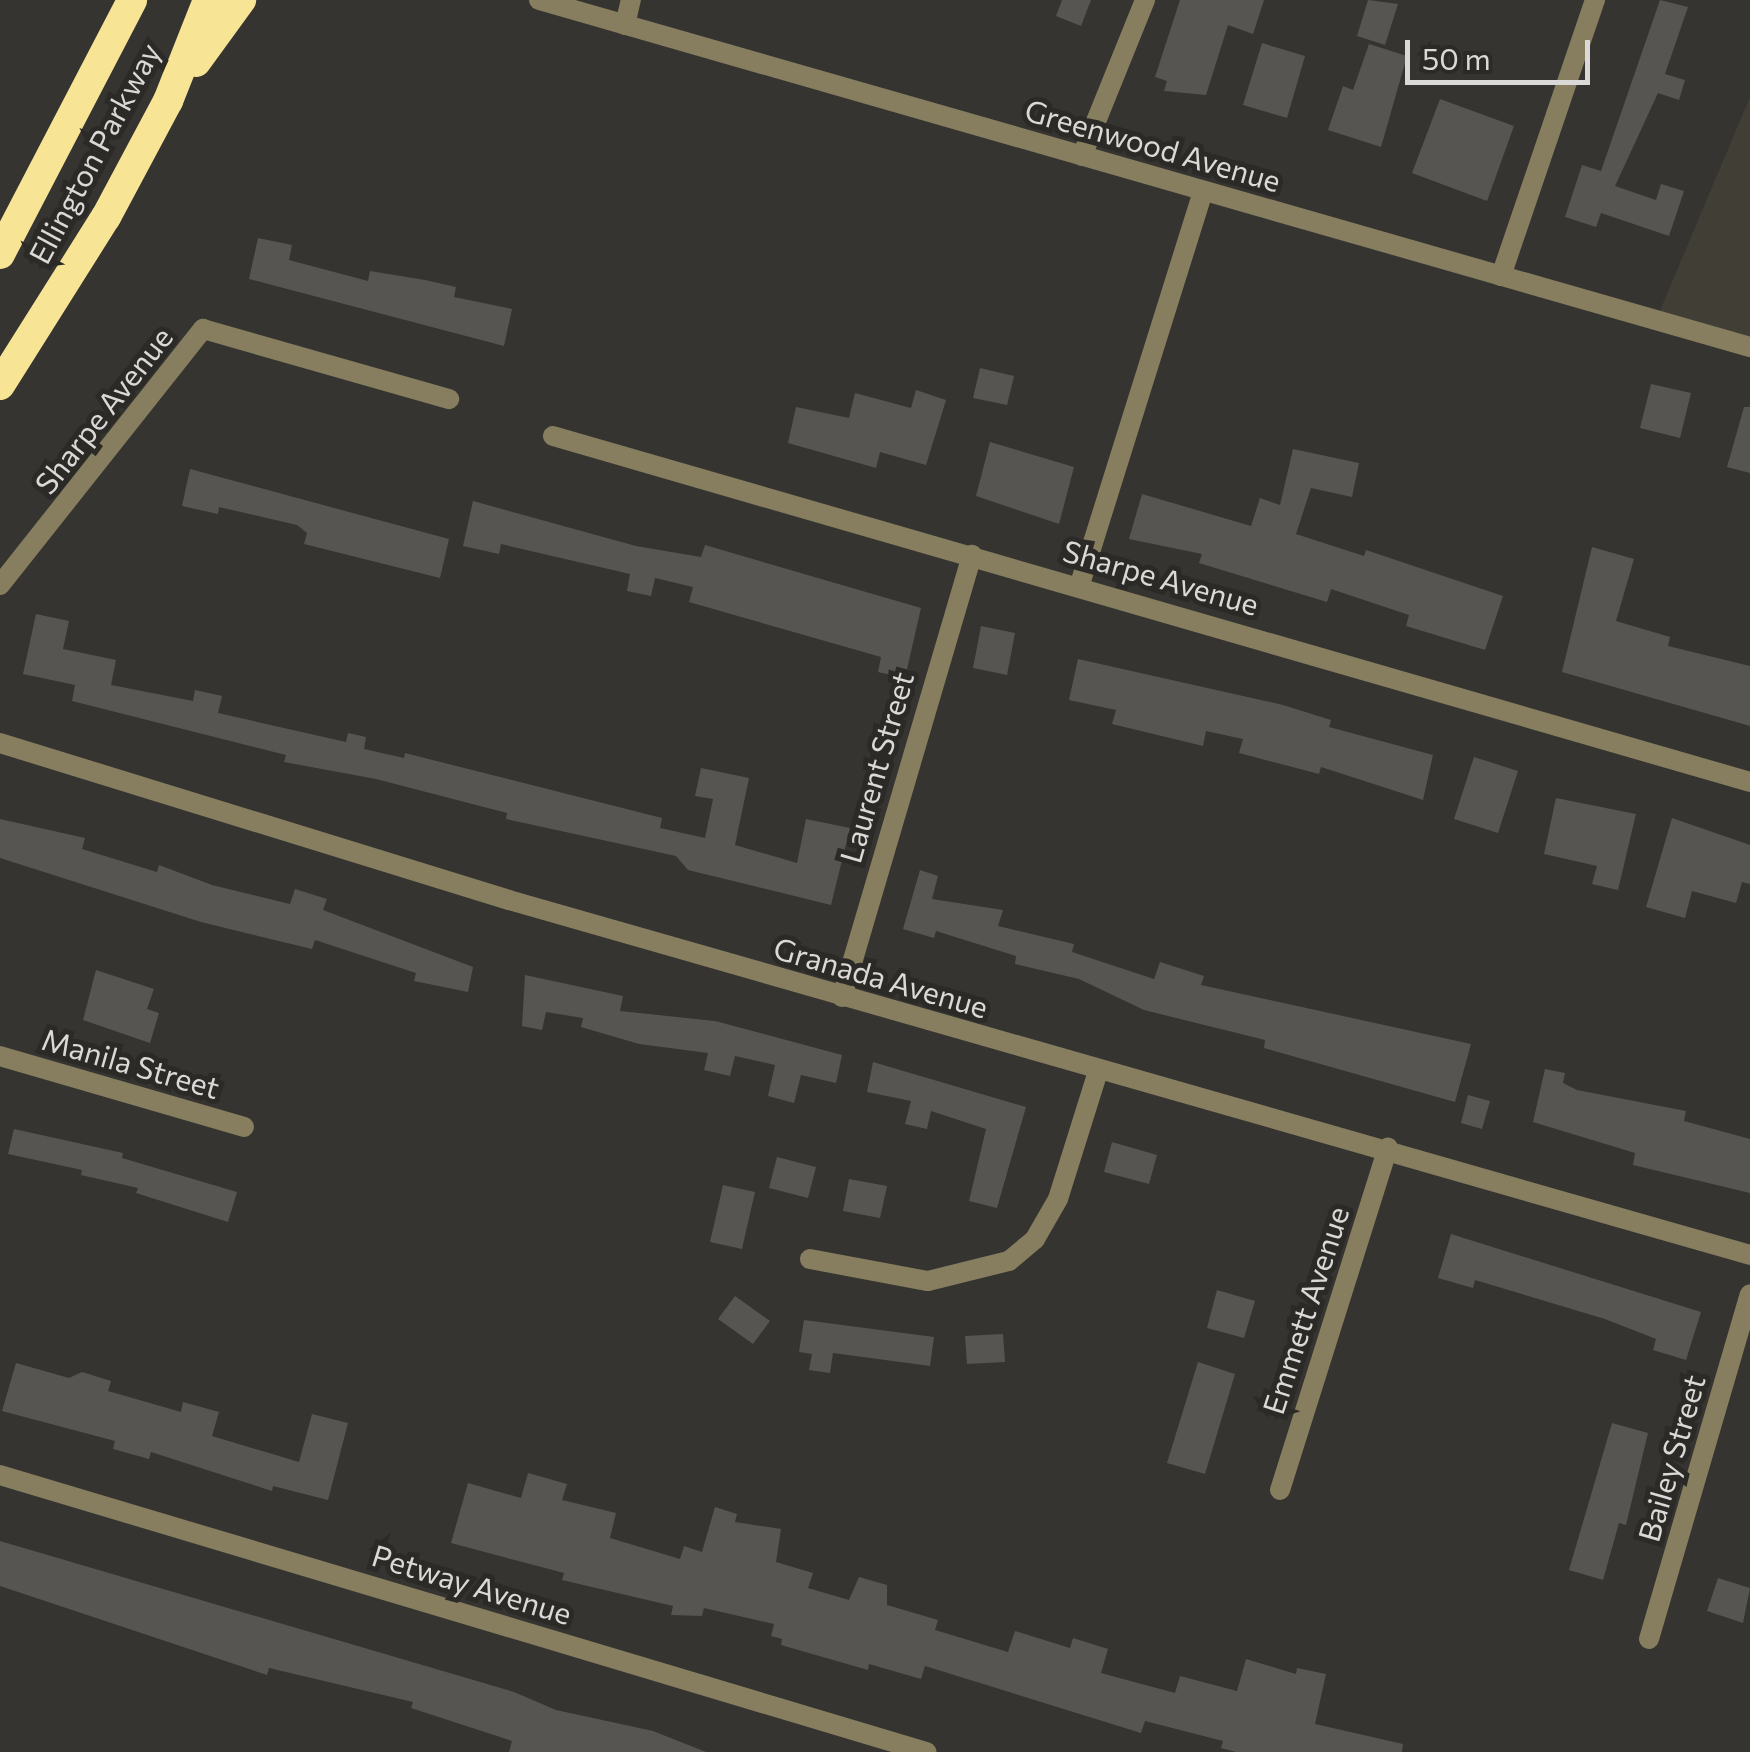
<!DOCTYPE html>
<html>
<head>
<meta charset="utf-8">
<style>
  body { margin:0 }
  #map { position:relative; width:1750px; height:1752px; overflow:hidden; background:#353431; font-family:Commissioner,sans-serif }
  div>[style] { position:absolute }
  [style*='--x'] { left:calc(var(--x)*1px); top:calc(var(--y)*1px); width:calc(var(--w)*1px); rotate:calc(var(--a)*1deg) }
  .built>* { inset:0; background:#403e35 }
  .building>* { inset:0; background:#565552 }
  .minor>* { height:20px; margin:-10px; padding:0 10px; transform-origin:10px; border-radius:10px; background:#867e5f }
  .motorway>* { height:30px; margin:-15px; padding:0 15px; transform-origin:15px; border-radius:15px; background:#f8e495 }
  span { translate:-50% -50%; white-space:nowrap; text-align:center; line-height:1.15; -webkit-text-stroke:10px #2b2a27; paint-order:stroke }
  .street-label { font-size:30px; color:#dad9d7 }
  .scale { position:absolute; left:1405px; top:40px; width:185px; height:45px; box-sizing:border-box; border:5px solid #dad9d7; border-top:0; padding-left:12px; font-size:30px; line-height:35px; white-space:nowrap; color:#dad9d7; -webkit-text-stroke:8px #2b2a27; paint-order:stroke }
</style>
</head>
<body>
<div id="map">
  <div class="built">
    <i style="clip-path:polygon(1750px 97px,1750px 347px,1656px 320px)"></i>
  </div>
  <div class="building">
    <i style="clip-path:polygon(1062px 0,1091px 0,1081px 26px,1056px 16px)"></i>
    <i style="clip-path:polygon(1180px 0,1264px 0,1253px 34px,1228px 25px,1206px 95px,1164px 91px,1167px 81px,1155px 77px)"></i>
    <i style="clip-path:polygon(1368px 0,1398px 4px,1385px 45px,1357px 36px)"></i>
    <i style="clip-path:polygon(1660px 0,1688px 7px,1665px 74px,1685px 80px,1679px 100px,1658px 93px,1615px 186px,1656px 200px,1661px 184px,1684px 191px,1669px 236px,1601px 213px,1596px 227px,1565px 217px,1582px 165px,1601px 171px)"></i>
    <i style="clip-path:polygon(1262px 43px,1305px 56px,1287px 118px,1243px 105px)"></i>
    <i style="clip-path:polygon(1369px 44px,1407px 56px,1381px 147px,1328px 130px,1343px 86px,1353px 90px)"></i>
    <i style="clip-path:polygon(1440px 99px,1514px 126px,1487px 201px,1412px 173px)"></i>
    <i style="clip-path:polygon(258px 238px,292px 245px,289px 260px,368px 281px,370px 271px,425px 280px,456px 287px,454px 297px,512px 309px,504px 346px,249px 279px)"></i>
    <i style="clip-path:polygon(980px 368px,1014px 376px,1007px 405px,973px 398px)"></i>
    <i style="clip-path:polygon(1651px 384px,1691px 393px,1680px 438px,1640px 428px)"></i>
    <i style="clip-path:polygon(916px 390px,946px 400px,926px 465px,880px 452px,876px 468px,788px 443px,796px 407px,849px 418px,855px 393px,911px 408px)"></i>
    <i style="clip-path:polygon(1744px 407px,1750px 407px,1750px 473px,1727px 467px)"></i>
    <i style="clip-path:polygon(990px 442px,1074px 467px,1059px 524px,976px 496px)"></i>
    <i style="clip-path:polygon(1293px 449px,1359px 463px,1352px 497px,1311px 488px,1296px 534px,1364px 556px,1366px 550px,1503px 596px,1485px 650px,1406px 626px,1409px 615px,1331px 589px,1327px 602px,1199px 563px,1202px 554px,1129px 539px,1142px 494px,1251px 526px,1260px 498px,1280px 505px)"></i>
    <i style="clip-path:polygon(190px 469px,449px 539px,440px 578px,304px 544px,307px 533px,297px 525px,219px 507px,218px 514px,182px 506px)"></i>
    <i style="clip-path:polygon(473px 501px,636px 546px,701px 557px,705px 545px,921px 608px,905px 678px,878px 672px,881px 657px,689px 602px,693px 587px,655px 578px,651px 596px,627px 591px,630px 574px,501px 544px,499px 554px,463px 546px)"></i>
    <i style="clip-path:polygon(1592px 547px,1634px 559px,1616px 621px,1670px 637px,1668px 646px,1750px 666px,1750px 726px,1562px 672px)"></i>
    <i style="clip-path:polygon(36px 614px,69px 621px,63px 649px,116px 660px,111px 685px,193px 701px,195px 690px,222px 696px,218px 713px,346px 742px,348px 733px,366px 737px,364px 749px,404px 758px,405px 753px,662px 818px,660px 828px,705px 838px,713px 799px,695px 796px,701px 768px,749px 778px,735px 845px,797px 863px,806px 819px,850px 828px,831px 905px,688px 870px,676px 856px,506px 819px,507px 813px,376px 779px,284px 762px,286px 755px,72px 701px,75px 685px,23px 674px)"></i>
    <i style="clip-path:polygon(981px 626px,1015px 633px,1007px 675px,973px 668px)"></i>
    <i style="clip-path:polygon(1078px 659px,1283px 705px,1331px 720px,1329px 727px,1433px 755px,1423px 800px,1321px 767px,1319px 774px,1239px 753px,1243px 739px,1206px 731px,1203px 746px,1112px 724px,1116px 710px,1069px 700px)"></i>
    <i style="clip-path:polygon(1474px 757px,1518px 771px,1498px 833px,1454px 819px)"></i>
    <i style="clip-path:polygon(1556px 798px,1636px 814px,1618px 890px,1592px 884px,1597px 866px,1544px 854px)"></i>
    <i style="clip-path:polygon(1672px 818px,1750px 845px,1750px 884px,1742px 882px,1736px 903px,1692px 891px,1685px 918px,1646px 907px)"></i>
    <i style="clip-path:polygon(0 819px,85px 838px,82px 849px,157px 872px,159px 865px,212px 885px,290px 904px,295px 889px,327px 899px,323px 910px,473px 967px,468px 992px,414px 981px,416px 973px,315px 940px,312px 949px,201px 922px,0 858px)"></i>
    <i style="clip-path:polygon(920px 870px,938px 876px,932px 899px,1003px 910px,998px 926px,1074px 944px,1072px 952px,1154px 979px,1160px 962px,1204px 976px,1201px 985px,1471px 1044px,1455px 1102px,1264px 1048px,1265px 1040px,1144px 1010px,1079px 979px,1015px 964px,1016px 956px,936px 931px,934px 938px,903px 929px)"></i>
    <i style="clip-path:polygon(96px 970px,154px 989px,147px 1009px,159px 1013px,150px 1043px,83px 1020px)"></i>
    <i style="clip-path:polygon(525px 975px,623px 996px,620px 1011px,715px 1021px,842px 1055px,836px 1083px,801px 1075px,794px 1103px,768px 1096px,775px 1065px,735px 1056px,730px 1076px,704px 1070px,708px 1053px,639px 1044px,581px 1027px,583px 1018px,546px 1012px,542px 1030px,522px 1026px)"></i>
    <i style="clip-path:polygon(873px 1062px,1026px 1107px,997px 1208px,969px 1201px,986px 1129px,931px 1111px,927px 1129px,905px 1124px,911px 1101px,867px 1092px)"></i>
    <i style="clip-path:polygon(1545px 1069px,1565px 1073px,1563px 1083px,1577px 1090px,1686px 1111px,1684px 1121px,1750px 1139px,1750px 1193px,1633px 1165px,1635px 1153px,1533px 1122px)"></i>
    <i style="clip-path:polygon(1468px 1095px,1490px 1101px,1482px 1129px,1461px 1123px)"></i>
    <i style="clip-path:polygon(14px 1129px,123px 1153px,122px 1158px,237px 1192px,228px 1222px,136px 1193px,138px 1188px,81px 1175px,82px 1170px,8px 1154px)"></i>
    <i style="clip-path:polygon(1112px 1142px,1157px 1155px,1149px 1184px,1104px 1172px)"></i>
    <i style="clip-path:polygon(777px 1157px,816px 1167px,808px 1198px,769px 1188px)"></i>
    <i style="clip-path:polygon(849px 1179px,887px 1186px,880px 1218px,843px 1211px)"></i>
    <i style="clip-path:polygon(723px 1185px,755px 1192px,742px 1249px,710px 1242px)"></i>
    <i style="clip-path:polygon(1451px 1234px,1701px 1312px,1686px 1360px,1653px 1350px,1656px 1339px,1605px 1319px,1475px 1280px,1473px 1288px,1438px 1278px)"></i>
    <i style="clip-path:polygon(1217px 1290px,1255px 1301px,1244px 1338px,1207px 1328px)"></i>
    <i style="clip-path:polygon(735px 1296px,770px 1321px,753px 1344px,718px 1319px)"></i>
    <i style="clip-path:polygon(804px 1320px,934px 1337px,930px 1366px,833px 1353px,830px 1373px,809px 1370px,812px 1354px,799px 1352px)"></i>
    <i style="clip-path:polygon(1003px 1334px,1005px 1362px,967px 1364px,965px 1336px)"></i>
    <i style="clip-path:polygon(1198px 1362px,1235px 1374px,1205px 1474px,1167px 1463px)"></i>
    <i style="clip-path:polygon(16px 1363px,69px 1378px,82px 1372px,111px 1381px,108px 1391px,181px 1412px,183px 1402px,219px 1412px,212px 1436px,299px 1462px,312px 1414px,348px 1423px,328px 1500px,273px 1486px,272px 1491px,151px 1452px,149px 1459px,113px 1449px,115px 1441px,2px 1411px)"></i>
    <i style="clip-path:polygon(1612px 1423px,1648px 1433px,1626px 1525px,1619px 1523px,1603px 1580px,1569px 1570px)"></i>
    <i style="clip-path:polygon(528px 1473px,567px 1484px,562px 1500px,616px 1513px,610px 1538px,680px 1559px,684px 1546px,702px 1552px,715px 1507px,737px 1514px,735px 1522px,781px 1529px,776px 1562px,813px 1573px,808px 1588px,849px 1600px,859px 1577px,887px 1585px,887px 1605px,938px 1620px,935px 1630px,1008px 1652px,1015px 1631px,1070px 1648px,1073px 1638px,1108px 1649px,1101px 1673px,1175px 1693px,1180px 1676px,1237px 1691px,1246px 1659px,1296px 1674px,1297px 1668px,1326px 1674px,1315px 1724px,1403px 1744px,1402px 1752px,1236px 1752px,1221px 1748px,1223px 1741px,1145px 1721px,1141px 1733px,925px 1666px,921px 1679px,869px 1664px,868px 1670px,781px 1645px,782px 1639px,771px 1636px,774px 1624px,704px 1608px,702px 1616px,671px 1615px,673px 1606px,562px 1580px,564px 1573px,451px 1543px,468px 1483px,521px 1498px)"></i>
    <i style="clip-path:polygon(0 1541px,514px 1692px,556px 1710px,653px 1731px,706px 1752px,509px 1752px,512px 1741px,411px 1708px,413px 1702px,269px 1668px,267px 1675px,0 1586px)"></i>
    <i style="clip-path:polygon(1718px 1578px,1750px 1588px,1743px 1623px,1707px 1611px)"></i>
  </div>
  <div class="minor">
    <i style="--x:539;--y:0;--w:1260;--a:15.99"></i>
    <i style="--x:625;--y:25;--w:26;--a:-77"></i>
    <i style="--x:1082;--y:156;--w:168;--a:-68"></i>
    <i style="--x:1501;--y:276;--w:292;--a:-71.2"></i>
    <i style="--x:553;--y:436;--w:1246;--a:16.12"></i>
    <i style="--x:1080;--y:584;--w:412;--a:-72.6"></i>
    <i style="--x:0;--y:585;--w:327;--a:-51.6"></i>
    <i style="--x:203;--y:329;--w:256;--a:15.9"></i>
    <i style="--x:0;--y:743;--w:533;--a:17.14"></i>
    <i style="--x:509;--y:900;--w:1291;--a:15.96"></i>
    <i style="--x:842;--y:997;--w:461;--a:-73.6"></i>
    <i style="--x:0;--y:1056;--w:254;--a:16.2"></i>
    <i style="--x:810;--y:1259;--w:120;--a:10.6"></i>
    <i style="--x:928;--y:1281;--w:83;--a:-13.9"></i>
    <i style="--x:1009;--y:1261;--w:34;--a:-40"></i>
    <i style="--x:1035;--y:1239;--w:46;--a:-60.1"></i>
    <i style="--x:1058;--y:1199;--w:134;--a:-72.6"></i>
    <i style="--x:0;--y:1475;--w:967;--a:16.65"></i>
    <i style="--x:1280;--y:1490;--w:359;--a:-72.5"></i>
    <i style="--x:1649;--y:1639;--w:359;--a:-73.7"></i>
  </div>
  <div class="motorway">
    <i style="--x:196;--y:62;--w:77;--a:-54"></i>
    <i style="--x:0;--y:254;--w:286;--a:-62.5"></i>
    <i style="--x:0;--y:385;--w:199;--a:-57.8"></i>
    <i style="--x:106;--y:217;--w:132;--a:-61.9"></i>
    <i style="--x:168;--y:101;--w:109;--a:-68.4"></i>
  </div>
  <div class="street-label">
    <span style="left:1153px;top:145px;rotate:16deg">Greenwood Avenue</span>
    <span style="left:94px;top:153px;rotate:-62deg">Ellington Parkway</span>
    <span style="left:103px;top:410px;rotate:-52deg">Sharpe Avenue</span>
    <span style="left:1161px;top:577px;rotate:16deg">Sharpe Avenue</span>
    <span style="left:876px;top:767px;rotate:-74deg">Laurent Street</span>
    <span style="left:881px;top:977px;rotate:16deg">Granada Avenue</span>
    <span style="left:131px;top:1063px;rotate:16deg">Manila Street</span>
    <span style="left:1305px;top:1310px;rotate:-72deg">Emmett Avenue</span>
    <span style="left:1671px;top:1458px;rotate:-74deg">Bailey Street</span>
    <span style="left:472px;top:1584px;rotate:17deg">Petway Avenue</span>
  </div>
  <div class="scale">50 m</div>
</div>
</body>
</html>
